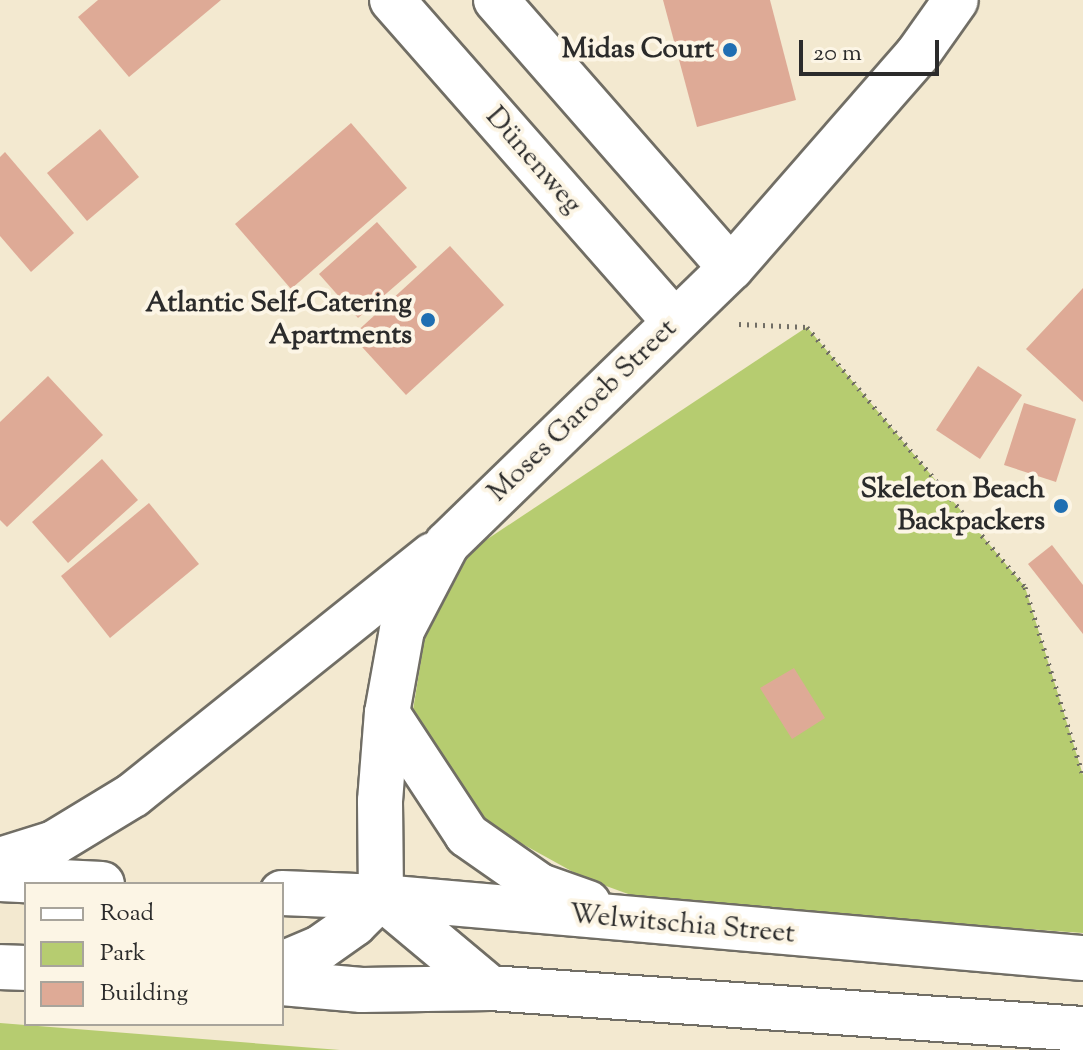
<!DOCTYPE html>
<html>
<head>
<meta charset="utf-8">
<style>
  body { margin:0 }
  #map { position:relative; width:1083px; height:1050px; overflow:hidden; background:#f3e9d0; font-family:"Sorts Mill Goudy",serif }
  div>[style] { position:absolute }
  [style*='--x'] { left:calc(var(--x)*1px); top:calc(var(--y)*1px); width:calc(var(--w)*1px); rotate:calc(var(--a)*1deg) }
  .green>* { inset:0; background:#b6cc70 }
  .building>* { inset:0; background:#deaa96 }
  .path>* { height:5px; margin-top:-2.5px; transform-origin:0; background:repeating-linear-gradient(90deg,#716e65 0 2px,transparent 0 8px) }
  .roads { filter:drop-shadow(2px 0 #716e65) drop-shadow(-2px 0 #716e65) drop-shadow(0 2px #716e65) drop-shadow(0 -2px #716e65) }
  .minor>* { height:44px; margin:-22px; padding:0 22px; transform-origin:22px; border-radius:22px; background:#fff }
  .dots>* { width:22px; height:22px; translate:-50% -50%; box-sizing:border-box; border:4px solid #fcf5e5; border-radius:50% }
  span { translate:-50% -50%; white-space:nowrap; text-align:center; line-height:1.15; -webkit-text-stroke:8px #fcf5e5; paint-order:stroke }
  .poi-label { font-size:28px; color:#2b2b2b; font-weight:700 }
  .right { translate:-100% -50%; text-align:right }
  .street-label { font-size:28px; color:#2b2b2b }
  .legend { position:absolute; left:24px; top:882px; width:260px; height:144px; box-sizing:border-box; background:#fcf5e5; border:2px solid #a8a49b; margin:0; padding:10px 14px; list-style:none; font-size:24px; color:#2b2b2b }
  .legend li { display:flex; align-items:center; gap:16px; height:40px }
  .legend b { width:40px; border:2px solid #a8a49b }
  .scale { position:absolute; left:799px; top:40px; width:140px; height:36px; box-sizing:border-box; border:4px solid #2b2b2b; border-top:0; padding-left:10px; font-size:24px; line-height:28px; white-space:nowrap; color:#2b2b2b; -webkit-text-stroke:6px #fcf5e5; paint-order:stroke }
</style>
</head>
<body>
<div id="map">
  <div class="green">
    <i style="clip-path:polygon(807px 327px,1025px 587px,1083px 775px,1083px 933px,653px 903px,584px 878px,472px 816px,413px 710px,426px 629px,468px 552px)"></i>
    <i style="clip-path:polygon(0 1023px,340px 1050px,0 1050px)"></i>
  </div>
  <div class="building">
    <i style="clip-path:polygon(98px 0,221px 0,129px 77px,78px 17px)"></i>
    <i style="clip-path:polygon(663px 0,770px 0,796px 100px,697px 127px)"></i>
    <i style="clip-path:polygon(351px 123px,407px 188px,291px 289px,235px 224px)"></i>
    <i style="clip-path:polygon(100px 129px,139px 177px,87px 221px,47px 173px)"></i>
    <i style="clip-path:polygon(5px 152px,74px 233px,31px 272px,0 236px,0 157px)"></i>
    <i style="clip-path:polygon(377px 222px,417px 267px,358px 318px,319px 274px)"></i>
    <i style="clip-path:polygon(450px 246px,504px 305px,406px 395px,352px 336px)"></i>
    <i style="clip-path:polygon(1083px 288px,1083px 402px,1026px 349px)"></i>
    <i style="clip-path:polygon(978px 366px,1022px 395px,980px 459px,936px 430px)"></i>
    <i style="clip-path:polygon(48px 376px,103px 435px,7px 527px,0 520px,0 422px)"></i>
    <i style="clip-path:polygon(1024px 403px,1076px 419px,1056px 482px,1004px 465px)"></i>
    <i style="clip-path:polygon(102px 459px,138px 500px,68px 563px,32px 522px)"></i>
    <i style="clip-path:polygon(149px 503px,199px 564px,110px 638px,61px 576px)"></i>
    <i style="clip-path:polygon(1052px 545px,1083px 585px,1083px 634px,1028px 564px)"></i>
    <i style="clip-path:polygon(794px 668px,825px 718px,792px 739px,760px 688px)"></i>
  </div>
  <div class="path">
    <i style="--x:739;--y:324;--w:68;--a:2.5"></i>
    <i style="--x:807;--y:327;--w:339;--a:50"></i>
    <i style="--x:1025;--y:587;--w:197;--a:72.9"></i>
  </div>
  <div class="roads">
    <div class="minor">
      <i style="--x:392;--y:0;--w:427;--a:48.7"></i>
      <i style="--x:496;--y:0;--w:356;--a:48.8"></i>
      <i style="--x:387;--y:713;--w:146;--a:56.7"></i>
      <i style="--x:467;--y:835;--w:89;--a:34.9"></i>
      <i style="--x:540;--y:886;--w:51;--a:19.5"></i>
      <i style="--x:0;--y:860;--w:57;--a:-17.5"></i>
      <i style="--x:54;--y:843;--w:92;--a:-31.3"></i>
      <i style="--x:133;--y:795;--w:384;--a:-38.7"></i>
      <i style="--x:0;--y:879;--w:102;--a:2.8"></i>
      <i style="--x:282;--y:893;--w:99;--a:2.3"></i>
      <i style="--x:381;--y:897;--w:705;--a:4.97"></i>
      <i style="--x:381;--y:897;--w:96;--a:-90.6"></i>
      <i style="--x:380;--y:801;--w:88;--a:-85.5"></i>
      <i style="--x:387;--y:713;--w:84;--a:-79.8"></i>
      <i style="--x:402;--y:630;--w:97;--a:-62.4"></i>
      <i style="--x:447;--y:544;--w:396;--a:-44.2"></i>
      <i style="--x:731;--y:268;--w:283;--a:-48.9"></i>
      <i style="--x:917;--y:55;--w:67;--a:-54.7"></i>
      <i style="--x:381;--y:897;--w:142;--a:39.9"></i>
      <i style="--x:282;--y:964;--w:41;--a:-22.8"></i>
      <i style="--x:320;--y:948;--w:42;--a:-35.2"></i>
      <i style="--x:354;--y:924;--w:38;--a:-45"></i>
      <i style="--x:0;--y:967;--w:26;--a:2"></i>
      <i style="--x:282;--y:983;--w:80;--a:5"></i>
      <i style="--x:362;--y:990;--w:128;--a:-0.9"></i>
      <i style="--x:490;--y:988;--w:594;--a:3.96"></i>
    </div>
  </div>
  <div class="dots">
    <i style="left:730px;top:50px;background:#1f6fb2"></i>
    <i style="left:428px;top:320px;background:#1f6fb2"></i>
    <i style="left:1061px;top:506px;background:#1f6fb2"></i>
  </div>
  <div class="poi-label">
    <span class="right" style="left:714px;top:50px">Midas Court</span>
    <span class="right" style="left:412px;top:320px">Atlantic Self-Catering<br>Apartments</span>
    <span class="right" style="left:1045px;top:506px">Skeleton Beach<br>Backpackers</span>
  </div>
  <div class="street-label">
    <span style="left:533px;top:161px;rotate:49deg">Dünenweg</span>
    <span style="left:583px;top:411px;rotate:-44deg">Moses Garoeb Street</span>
    <span style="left:682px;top:925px;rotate:5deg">Welwitschia Street</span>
  </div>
  <ul class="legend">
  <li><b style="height:10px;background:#fff"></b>Road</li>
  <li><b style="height:22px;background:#b6cc70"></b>Park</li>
  <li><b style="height:22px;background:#deaa96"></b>Building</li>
  </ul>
  <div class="scale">20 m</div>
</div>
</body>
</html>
